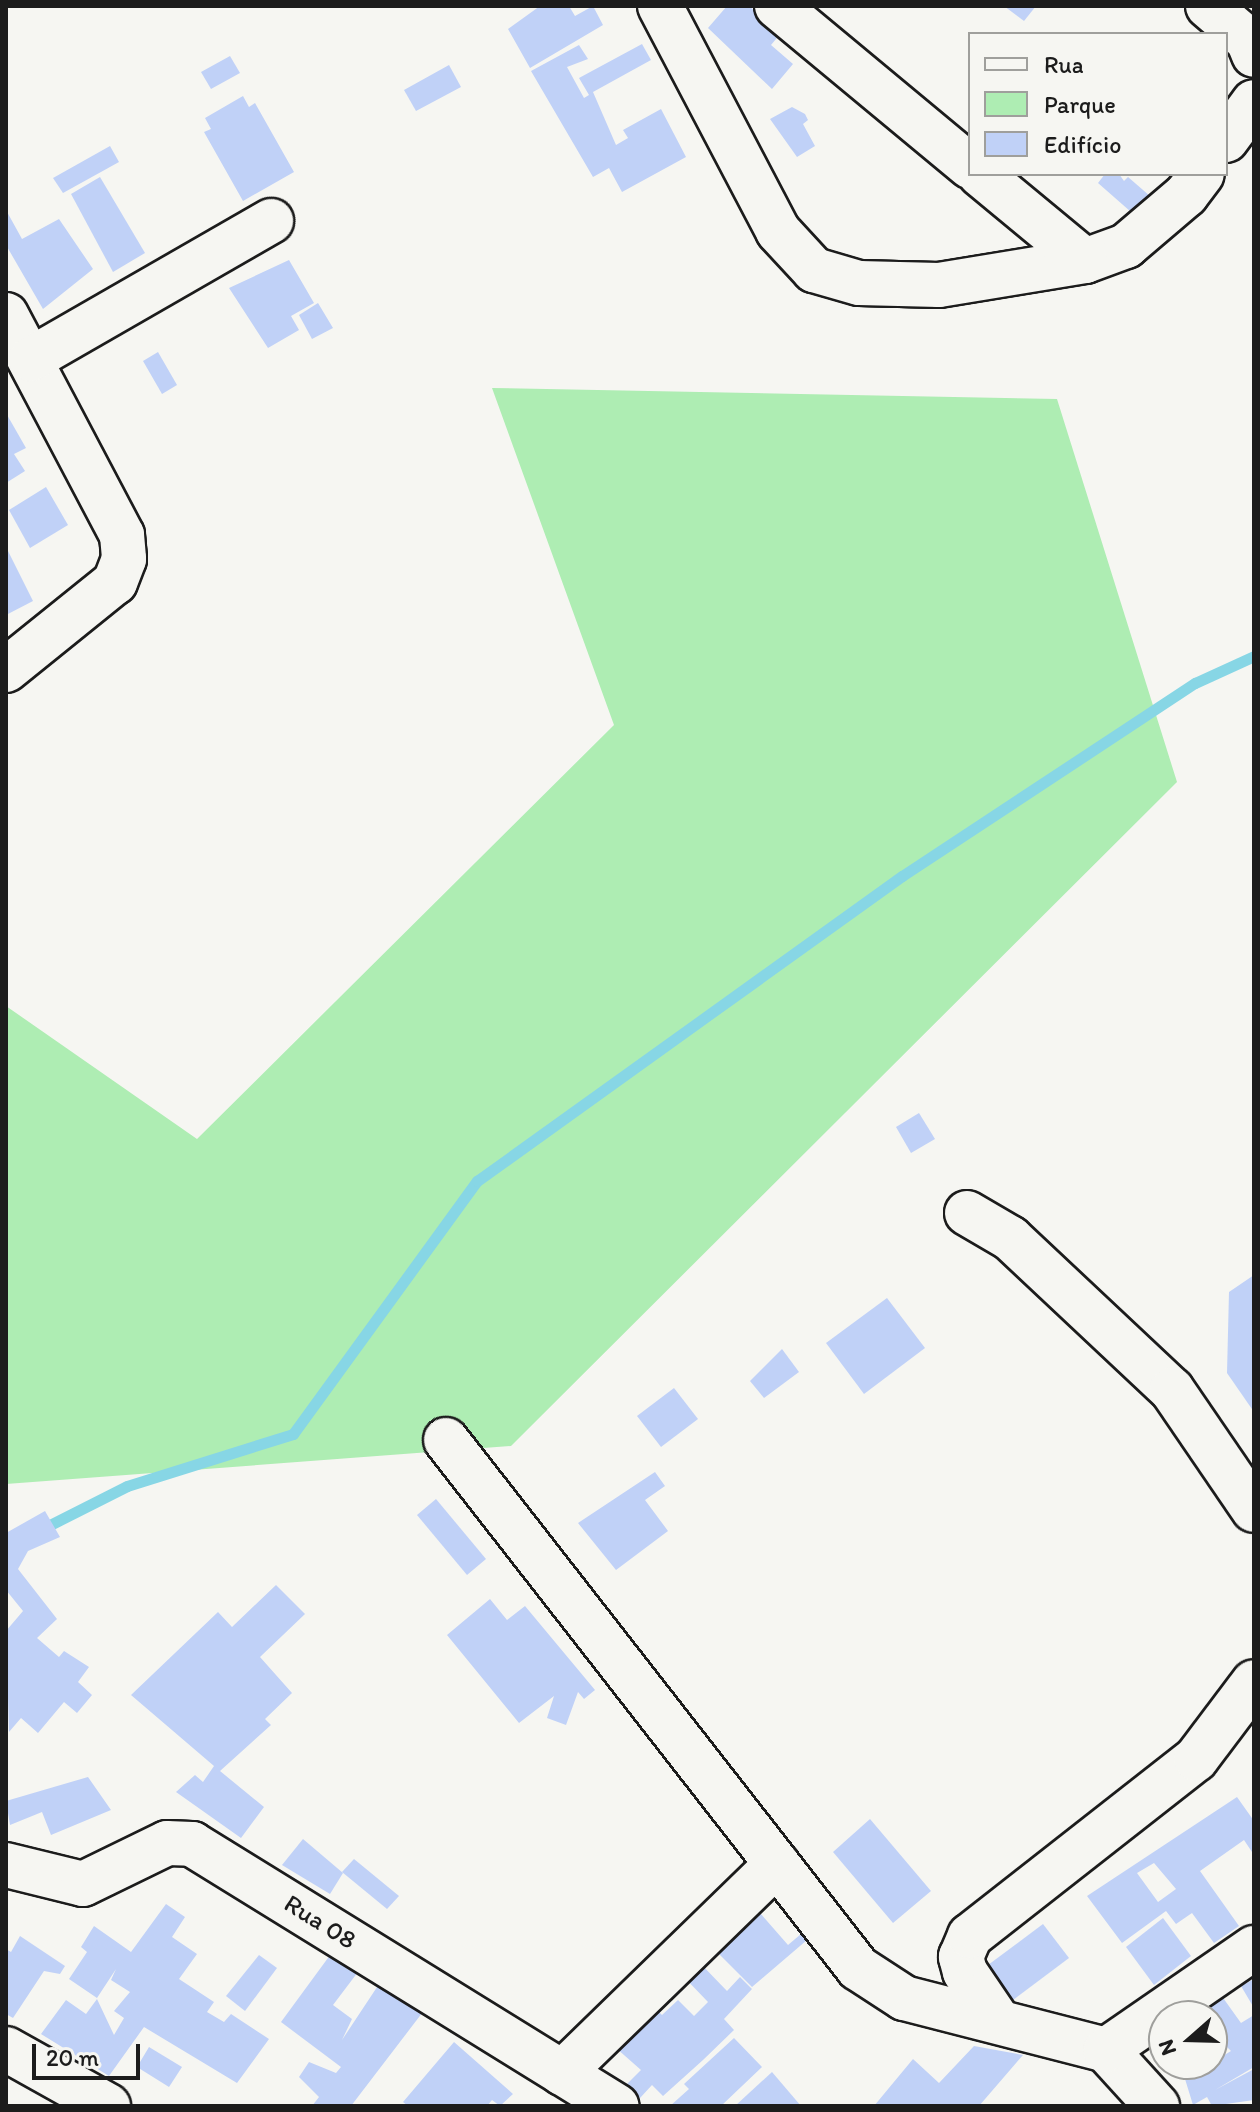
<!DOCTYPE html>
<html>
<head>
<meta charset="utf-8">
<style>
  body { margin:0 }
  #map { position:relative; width:1260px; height:2112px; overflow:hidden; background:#f6f6f2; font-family:Itim,sans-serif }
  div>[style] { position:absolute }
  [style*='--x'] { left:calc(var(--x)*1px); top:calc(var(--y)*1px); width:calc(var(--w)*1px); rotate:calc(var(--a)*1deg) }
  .green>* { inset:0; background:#aeedb3 }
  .stream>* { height:11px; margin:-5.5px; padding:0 5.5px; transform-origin:5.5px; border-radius:5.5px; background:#87d6e5 }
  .building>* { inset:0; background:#c0d1f7 }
  .roads { filter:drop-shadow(2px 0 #1c1c1c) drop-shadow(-2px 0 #1c1c1c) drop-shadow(0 2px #1c1c1c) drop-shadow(0 -2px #1c1c1c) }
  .minor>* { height:44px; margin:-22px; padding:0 22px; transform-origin:22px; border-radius:22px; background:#f6f6f2 }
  span { translate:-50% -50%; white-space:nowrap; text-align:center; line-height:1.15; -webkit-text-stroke:8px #f6f6f2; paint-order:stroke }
  .street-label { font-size:26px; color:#1c1c1c }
  .frame { position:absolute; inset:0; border:8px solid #1c1c1c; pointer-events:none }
  .legend { position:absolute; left:968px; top:32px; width:260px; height:144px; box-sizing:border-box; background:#f6f6f2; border:2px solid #9f9f9c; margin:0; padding:10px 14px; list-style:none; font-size:24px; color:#1c1c1c }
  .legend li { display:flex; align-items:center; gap:16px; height:40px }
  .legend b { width:40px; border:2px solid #9f9f9c }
  .north { position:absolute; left:1148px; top:2000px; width:80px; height:80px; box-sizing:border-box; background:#f6f6f2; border:2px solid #9f9f9c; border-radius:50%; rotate:250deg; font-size:22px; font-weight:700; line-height:32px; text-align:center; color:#1c1c1c }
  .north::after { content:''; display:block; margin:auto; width:28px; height:36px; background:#1c1c1c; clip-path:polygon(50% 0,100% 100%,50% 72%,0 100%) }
  .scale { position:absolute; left:32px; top:2044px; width:108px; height:36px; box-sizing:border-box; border:4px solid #1c1c1c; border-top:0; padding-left:10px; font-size:24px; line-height:28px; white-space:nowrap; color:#1c1c1c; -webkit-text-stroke:6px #f6f6f2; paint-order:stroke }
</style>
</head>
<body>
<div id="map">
  <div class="green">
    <i style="clip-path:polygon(492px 388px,1057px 399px,1177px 782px,511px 1446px,6px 1484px,6px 1006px,197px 1139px,614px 725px)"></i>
  </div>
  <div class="stream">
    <i style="--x:40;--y:1530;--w:97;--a:-26.8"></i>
    <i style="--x:127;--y:1486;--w:174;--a:-17.4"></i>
    <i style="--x:293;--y:1434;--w:313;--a:-54"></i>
    <i style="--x:477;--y:1181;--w:523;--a:-35.67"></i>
    <i style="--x:902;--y:876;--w:351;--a:-33.4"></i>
    <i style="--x:1195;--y:683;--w:65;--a:-24.6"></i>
  </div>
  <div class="building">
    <i style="clip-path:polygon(540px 6px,569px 6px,575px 16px,593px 6px,603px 25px,530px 68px,508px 29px)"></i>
    <i style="clip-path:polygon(727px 6px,749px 6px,781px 33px,771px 45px,793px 64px,772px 89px,708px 28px)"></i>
    <i style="clip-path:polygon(1004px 6px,1036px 6px,1024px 21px)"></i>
    <i style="clip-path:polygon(642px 44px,651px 60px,593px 92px,616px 145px,628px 138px,623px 130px,661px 109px,686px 157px,622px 192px,609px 168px,593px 177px,531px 71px,579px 45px,588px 59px,567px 67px,584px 98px,589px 95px,579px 78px)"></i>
    <i style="clip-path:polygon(230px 56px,240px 73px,211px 89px,201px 72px)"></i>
    <i style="clip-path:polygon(449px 65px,461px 87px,416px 111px,404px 90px)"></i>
    <i style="clip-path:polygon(243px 96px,249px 107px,255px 103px,294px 172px,243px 201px,204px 132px,211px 129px,205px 118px)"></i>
    <i style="clip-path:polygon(792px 107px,805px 114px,808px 120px,803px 124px,815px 146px,797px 157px,770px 119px)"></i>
    <i style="clip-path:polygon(110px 146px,119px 162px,63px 193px,53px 178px)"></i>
    <i style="clip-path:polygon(1105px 174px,1119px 174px,1124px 181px,1128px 177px,1165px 209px,1147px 226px,1098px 183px)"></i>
    <i style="clip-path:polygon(100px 177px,145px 253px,113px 272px,71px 194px)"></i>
    <i style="clip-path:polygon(6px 210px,22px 239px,59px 219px,93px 269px,43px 309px,6px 245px)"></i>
    <i style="clip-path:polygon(289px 260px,314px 303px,291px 316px,299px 330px,268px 348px,229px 288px)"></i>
    <i style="clip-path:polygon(318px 303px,333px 328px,312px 339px,299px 315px)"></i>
    <i style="clip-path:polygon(158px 352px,177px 385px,162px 394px,143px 361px)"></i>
    <i style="clip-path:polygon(6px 413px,26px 448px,14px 454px,25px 471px,6px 483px)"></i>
    <i style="clip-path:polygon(46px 487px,68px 525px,30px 548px,9px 510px)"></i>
    <i style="clip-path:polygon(6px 547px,33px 601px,6px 615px)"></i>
    <i style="clip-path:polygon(919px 1113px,935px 1139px,911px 1153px,896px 1127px)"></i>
    <i style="clip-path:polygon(1254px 1275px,1254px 1412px,1227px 1373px,1229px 1292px)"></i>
    <i style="clip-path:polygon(887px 1298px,925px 1348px,864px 1394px,826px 1343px)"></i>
    <i style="clip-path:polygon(782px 1349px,799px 1372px,764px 1398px,750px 1381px)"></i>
    <i style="clip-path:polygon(674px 1388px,698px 1419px,661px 1447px,637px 1416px)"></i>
    <i style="clip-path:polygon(655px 1472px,665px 1486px,645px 1500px,668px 1531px,616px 1570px,578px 1523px)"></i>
    <i style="clip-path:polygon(436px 1499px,486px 1559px,467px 1575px,417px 1515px)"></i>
    <i style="clip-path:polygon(45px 1511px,60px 1537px,28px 1551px,18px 1569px,57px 1619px,37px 1638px,59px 1657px,64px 1651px,89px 1667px,78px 1682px,92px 1695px,77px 1713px,64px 1702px,38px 1733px,21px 1718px,9px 1732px,6px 1631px,23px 1611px,6px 1590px,6px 1533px)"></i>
    <i style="clip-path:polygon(276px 1585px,305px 1614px,260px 1657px,292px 1693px,265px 1719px,271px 1725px,220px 1771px,264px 1807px,241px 1838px,176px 1792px,195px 1775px,203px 1782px,214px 1766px,131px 1695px,218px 1612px,232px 1627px)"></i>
    <i style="clip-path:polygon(490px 1599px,507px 1620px,525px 1606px,595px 1690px,584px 1699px,578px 1692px,566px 1725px,547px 1718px,554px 1696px,519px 1723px,447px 1635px)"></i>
    <i style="clip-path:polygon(88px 1777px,111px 1810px,51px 1835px,42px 1812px,10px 1825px,6px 1801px)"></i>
    <i style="clip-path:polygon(evenodd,1237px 1797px,1254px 1821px,1254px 1855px,1244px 1840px,1200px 1871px,1239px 1926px,1214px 1943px,1192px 1913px,1176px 1924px,1166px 1911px,1122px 1943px,1087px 1896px,1237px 1797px,1154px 1863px,1176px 1889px,1158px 1902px,1137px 1873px,1154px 1863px)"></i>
    <i style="clip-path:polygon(870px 1819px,931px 1891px,893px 1923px,833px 1852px)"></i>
    <i style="clip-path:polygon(303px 1839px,343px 1873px,330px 1894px,282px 1865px)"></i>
    <i style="clip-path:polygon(354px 1859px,399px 1896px,387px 1909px,342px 1872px)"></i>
    <i style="clip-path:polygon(166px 1904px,185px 1917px,172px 1937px,197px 1954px,179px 1979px,214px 2002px,207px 2012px,224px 2022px,231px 2014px,269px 2039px,237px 2083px,144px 2027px,109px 2076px,41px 2034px,66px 2000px,86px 2014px,97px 1999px,114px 2035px,124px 2018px,114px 2011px,130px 1992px,111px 1980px,116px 1969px,97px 1998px,69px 1979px,87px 1952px,81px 1947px,94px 1926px,131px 1952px)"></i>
    <i style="clip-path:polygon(754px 1906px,788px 1945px,801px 1934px,807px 1940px,752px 1987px,711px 1946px)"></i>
    <i style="clip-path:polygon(1163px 1918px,1191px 1956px,1154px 1985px,1126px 1947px)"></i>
    <i style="clip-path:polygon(1043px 1924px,1069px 1958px,1013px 2000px,988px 1965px)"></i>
    <i style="clip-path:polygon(20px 1936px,65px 1966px,60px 1974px,44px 1971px,13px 2018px,6px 2014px,6px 1949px,11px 1952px)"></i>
    <i style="clip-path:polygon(336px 1947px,364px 1964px,333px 2005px,352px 2019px,342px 2040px,387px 1972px,429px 2004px,351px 2106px,312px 2106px,319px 2097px,299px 2077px,309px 2062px,336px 2073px,341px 2067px,281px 2022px)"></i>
    <i style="clip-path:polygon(259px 1955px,277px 1968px,245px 2011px,226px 1996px)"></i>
    <i style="clip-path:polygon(698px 1961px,727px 1991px,740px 1977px,752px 1989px,724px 2019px,734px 2030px,703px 2060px,663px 2096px,652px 2085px,640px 2098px,623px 2088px,641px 2070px,616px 2048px,655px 2008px,662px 2015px,678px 2000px,694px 2016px,708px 2002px,683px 1976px)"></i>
    <i style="clip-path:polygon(1254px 1979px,1254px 2008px,1241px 1986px)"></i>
    <i style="clip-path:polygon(1221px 1995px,1241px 2023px,1254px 2015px,1254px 2067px,1215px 2090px,1254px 2069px,1254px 2100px,1212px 2106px,1207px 2097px,1193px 2105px,1185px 2079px,1231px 2051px,1227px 2047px,1212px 2056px,1212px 2016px,1199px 2016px)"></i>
    <i style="clip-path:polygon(734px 2038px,762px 2067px,721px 2106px,670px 2106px,689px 2089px,684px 2084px)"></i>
    <i style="clip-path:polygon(454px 2042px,513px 2094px,500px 2106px,492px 2100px,487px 2106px,408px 2106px,403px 2102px)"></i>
    <i style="clip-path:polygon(974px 2046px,1023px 2055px,979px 2106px,874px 2106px,913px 2059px,939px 2083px)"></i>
    <i style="clip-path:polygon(149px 2047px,182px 2067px,169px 2087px,137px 2067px)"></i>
    <i style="clip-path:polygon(772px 2072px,801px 2106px,735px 2106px)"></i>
  </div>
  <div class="roads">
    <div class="minor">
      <i style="--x:660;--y:6;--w:254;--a:62.3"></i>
      <i style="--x:778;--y:231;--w:53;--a:47.3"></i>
      <i style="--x:814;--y:270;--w:47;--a:16.1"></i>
      <i style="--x:859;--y:283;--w:80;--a:1.4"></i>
      <i style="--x:939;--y:285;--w:148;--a:-9.3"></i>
      <i style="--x:1085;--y:261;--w:44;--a:-20.1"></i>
      <i style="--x:1126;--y:246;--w:79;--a:-40.4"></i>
      <i style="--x:1186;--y:195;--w:26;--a:-53"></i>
      <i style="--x:777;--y:6;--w:251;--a:39.7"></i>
      <i style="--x:1208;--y:6;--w:52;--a:40.4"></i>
      <i style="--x:1248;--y:40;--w:16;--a:68"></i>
      <i style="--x:1226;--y:140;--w:47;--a:-53.6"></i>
      <i style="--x:980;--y:174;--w:136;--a:39.6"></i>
      <i style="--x:6;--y:315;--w:249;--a:62.2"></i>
      <i style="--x:122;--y:535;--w:24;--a:85"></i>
      <i style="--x:124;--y:559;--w:25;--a:111"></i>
      <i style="--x:115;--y:582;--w:140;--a:141.1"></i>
      <i style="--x:31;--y:359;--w:277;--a:-29.9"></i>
      <i style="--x:967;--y:1213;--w:50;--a:30.2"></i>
      <i style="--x:1010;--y:1238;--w:222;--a:43.2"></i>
      <i style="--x:1172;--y:1390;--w:145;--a:55.7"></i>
      <i style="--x:446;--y:1440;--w:670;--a:52.03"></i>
      <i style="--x:858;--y:1968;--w:55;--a:33.1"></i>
      <i style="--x:904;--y:1998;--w:209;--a:14.4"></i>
      <i style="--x:1106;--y:2050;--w:76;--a:47.7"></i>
      <i style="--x:6;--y:1865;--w:79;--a:13.9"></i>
      <i style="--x:83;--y:1884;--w:93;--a:-26"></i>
      <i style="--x:167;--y:1843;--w:25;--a:2"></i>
      <i style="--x:192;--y:1844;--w:499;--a:31.7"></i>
      <i style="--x:997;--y:2019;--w:57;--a:-124.2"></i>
      <i style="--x:965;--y:1972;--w:16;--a:-105"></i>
      <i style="--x:961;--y:1957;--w:23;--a:-67"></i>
      <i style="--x:970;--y:1936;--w:287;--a:-38.1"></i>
      <i style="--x:1196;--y:1759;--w:96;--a:-53"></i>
      <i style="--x:6;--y:2049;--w:117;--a:29.2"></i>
      <i style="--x:1106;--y:2050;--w:180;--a:-34.6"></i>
      <i style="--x:562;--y:2073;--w:300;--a:-44.2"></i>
    </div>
  </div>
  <div class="street-label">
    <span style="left:320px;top:1922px;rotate:32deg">Rua 08</span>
  </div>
  <div class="frame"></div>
  <ul class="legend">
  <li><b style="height:10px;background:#f6f6f2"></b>Rua</li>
  <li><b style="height:22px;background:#aeedb3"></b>Parque</li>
  <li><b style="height:22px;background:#c0d1f7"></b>Edifício</li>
  </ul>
  <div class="north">N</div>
  <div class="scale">20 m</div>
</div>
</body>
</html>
